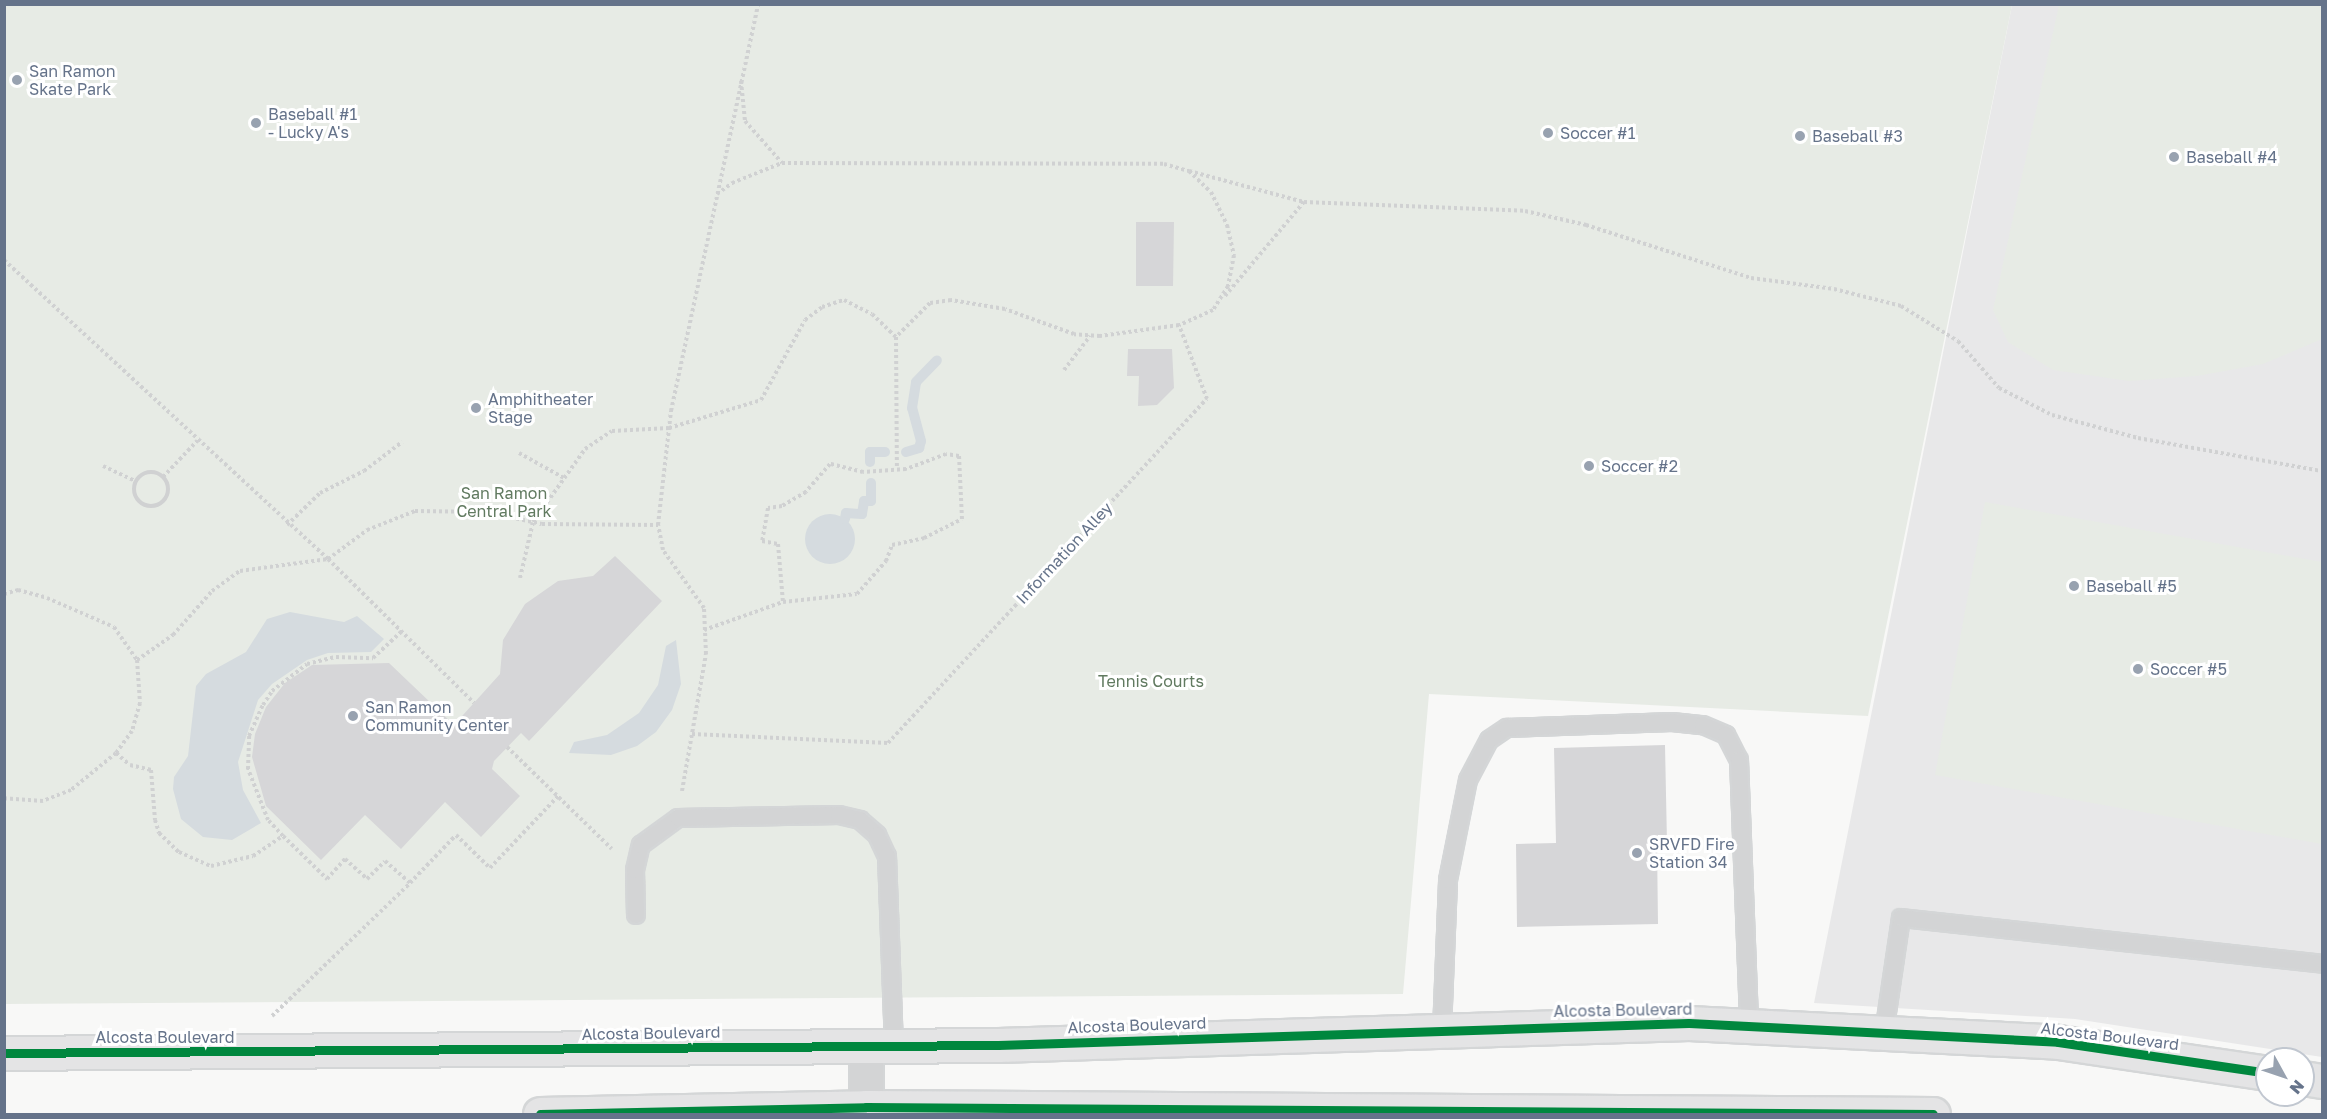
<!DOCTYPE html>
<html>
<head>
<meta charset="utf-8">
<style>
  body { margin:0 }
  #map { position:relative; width:2327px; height:1119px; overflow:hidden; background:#f8f8f7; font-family:"Golos Text",sans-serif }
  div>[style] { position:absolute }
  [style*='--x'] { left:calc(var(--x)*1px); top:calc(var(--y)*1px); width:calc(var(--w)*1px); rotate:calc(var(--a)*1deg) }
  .built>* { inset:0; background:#e8e8e9 }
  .green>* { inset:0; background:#e7ebe5 }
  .water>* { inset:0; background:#d5dbdf }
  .round { border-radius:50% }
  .stream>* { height:10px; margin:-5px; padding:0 5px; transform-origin:5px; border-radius:5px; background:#d5dbdf }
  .building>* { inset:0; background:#d6d6d8 }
  .path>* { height:4px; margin-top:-2px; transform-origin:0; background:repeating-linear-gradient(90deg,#d0d1d2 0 3px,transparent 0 6px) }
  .path>.ring { margin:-2px; padding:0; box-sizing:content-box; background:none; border:4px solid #d0d1d2; border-radius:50% }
  .roads { filter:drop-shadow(2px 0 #d4d6d7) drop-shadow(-2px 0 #d4d6d7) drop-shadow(0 2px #d4d6d7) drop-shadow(0 -2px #d4d6d7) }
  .lane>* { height:16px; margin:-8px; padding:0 8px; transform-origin:8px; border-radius:8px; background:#d3d4d5 }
  .street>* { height:33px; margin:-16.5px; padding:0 16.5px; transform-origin:16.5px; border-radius:16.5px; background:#d3d4d5 }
  .secondary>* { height:33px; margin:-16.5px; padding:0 16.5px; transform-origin:16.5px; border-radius:16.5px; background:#e4e4e5 }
  .cycleway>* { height:9px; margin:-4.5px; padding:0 4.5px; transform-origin:4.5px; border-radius:4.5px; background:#00873e }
  .dots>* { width:16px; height:16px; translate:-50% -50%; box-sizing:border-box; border:3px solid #fff; border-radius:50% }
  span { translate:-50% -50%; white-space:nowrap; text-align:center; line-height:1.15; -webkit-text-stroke:6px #fff; paint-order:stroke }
  .poi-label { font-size:16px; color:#65738a }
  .left { translate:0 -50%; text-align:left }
  .park-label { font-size:16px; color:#617a60 }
  .street-label { font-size:16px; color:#65738a }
  .frame { position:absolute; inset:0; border:6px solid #65738a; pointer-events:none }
  .north { position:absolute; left:2255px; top:1047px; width:60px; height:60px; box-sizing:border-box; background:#fff; border:2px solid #c1c7d0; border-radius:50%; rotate:130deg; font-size:16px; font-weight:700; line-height:24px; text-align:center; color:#65738a }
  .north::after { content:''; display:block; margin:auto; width:21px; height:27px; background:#98a2b0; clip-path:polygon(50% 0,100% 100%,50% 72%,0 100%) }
</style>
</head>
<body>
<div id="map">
  <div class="built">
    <i style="clip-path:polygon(2012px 5px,2322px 5px,2322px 1057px,2075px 1019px,1814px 1003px)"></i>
  </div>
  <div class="green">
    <i style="clip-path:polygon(4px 5px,2012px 5px,1868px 716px,1429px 694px,1403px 994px,5px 1004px)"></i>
    <i style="clip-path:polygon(2059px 5px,2322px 5px,2322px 339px,2263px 364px,2197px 376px,2129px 381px,2053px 370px,2008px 342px,1993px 310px)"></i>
    <i style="clip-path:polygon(1985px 502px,2322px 562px,2322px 844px,1935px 775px)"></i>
  </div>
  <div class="water">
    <i class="round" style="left:805px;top:514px;width:50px;height:50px"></i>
    <i style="clip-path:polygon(290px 612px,344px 622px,357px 616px,384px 639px,371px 652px,328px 653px,307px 660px,272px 684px,258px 700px,238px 762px,243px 790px,261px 823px,232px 840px,203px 837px,181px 819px,173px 789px,174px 777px,188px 756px,196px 686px,206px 674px,246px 652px,267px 619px)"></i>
    <i style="clip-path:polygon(676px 640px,681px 684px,672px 710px,656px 732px,637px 746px,611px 755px,569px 753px,574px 742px,607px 735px,639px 713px,658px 685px,666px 646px)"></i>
  </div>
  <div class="stream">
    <i style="--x:906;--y:452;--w:14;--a:-17"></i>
    <i style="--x:919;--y:448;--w:7;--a:-74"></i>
    <i style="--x:921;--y:441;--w:34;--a:-105"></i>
    <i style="--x:912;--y:408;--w:26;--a:-81"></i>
    <i style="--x:916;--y:382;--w:30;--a:-46"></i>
    <i style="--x:870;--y:462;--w:10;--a:-90"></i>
    <i style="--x:870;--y:452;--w:15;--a:0"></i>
    <i style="--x:845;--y:519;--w:6;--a:-81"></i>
    <i style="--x:846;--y:513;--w:16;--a:4"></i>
    <i style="--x:862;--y:514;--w:13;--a:-81"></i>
    <i style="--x:864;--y:501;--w:7;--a:0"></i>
    <i style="--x:871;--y:501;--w:18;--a:-90"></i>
  </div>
  <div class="building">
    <i style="clip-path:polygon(1136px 222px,1174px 222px,1173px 286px,1136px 286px)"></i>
    <i style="clip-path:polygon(1128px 349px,1172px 349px,1174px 388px,1157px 405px,1138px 406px,1139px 376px,1127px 376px)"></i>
    <i style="clip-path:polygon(615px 556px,662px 601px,529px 741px,521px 733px,494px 761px,492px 769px,520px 796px,481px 837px,445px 802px,401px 849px,365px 815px,321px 860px,266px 806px,252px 757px,255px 734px,266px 707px,285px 683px,312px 665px,389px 663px,454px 725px,500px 674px,503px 640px,525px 604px,558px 581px,593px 576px)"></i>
    <i style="clip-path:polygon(1665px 745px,1667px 843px,1657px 843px,1658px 924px,1517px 927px,1516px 844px,1556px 843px,1554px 748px)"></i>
  </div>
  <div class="path">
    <i style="--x:741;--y:81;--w:40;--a:84.3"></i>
    <i style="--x:745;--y:121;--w:56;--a:48.6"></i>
    <i style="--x:782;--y:163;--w:382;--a:0.1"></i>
    <i style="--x:1164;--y:164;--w:26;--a:16"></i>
    <i style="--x:1189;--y:171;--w:30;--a:44"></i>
    <i style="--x:1211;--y:192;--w:37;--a:64"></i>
    <i style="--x:1227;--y:225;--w:31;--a:77"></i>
    <i style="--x:1234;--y:255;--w:32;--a:101"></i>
    <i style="--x:1228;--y:286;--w:28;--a:122"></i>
    <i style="--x:1213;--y:310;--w:37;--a:156"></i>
    <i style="--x:1179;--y:325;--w:80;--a:172.1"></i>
    <i style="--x:1100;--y:336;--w:26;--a:-176"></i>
    <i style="--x:1074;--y:334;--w:73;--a:-160.1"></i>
    <i style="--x:1005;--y:309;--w:55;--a:-170.5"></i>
    <i style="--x:951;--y:300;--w:21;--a:172"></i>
    <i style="--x:930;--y:303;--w:48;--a:135"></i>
    <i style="--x:896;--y:337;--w:132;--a:89.6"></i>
    <i style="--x:1189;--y:171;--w:119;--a:15.1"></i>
    <i style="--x:1304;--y:202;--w:221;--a:2.3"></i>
    <i style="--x:1525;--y:211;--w:63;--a:12.9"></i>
    <i style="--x:1586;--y:225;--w:173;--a:17.8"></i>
    <i style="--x:1751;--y:278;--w:84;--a:7.5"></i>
    <i style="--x:1834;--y:289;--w:69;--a:14.2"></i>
    <i style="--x:1901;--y:306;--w:67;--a:31.6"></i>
    <i style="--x:1958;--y:341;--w:62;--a:48.9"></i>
    <i style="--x:1999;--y:388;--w:59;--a:27"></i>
    <i style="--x:2052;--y:415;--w:89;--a:15"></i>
    <i style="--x:2138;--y:438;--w:187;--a:10.2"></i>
    <i style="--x:717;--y:194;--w:19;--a:-36"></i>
    <i style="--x:732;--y:183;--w:54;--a:-21.8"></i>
    <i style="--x:4;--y:260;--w:441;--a:42.7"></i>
    <i style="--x:328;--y:559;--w:205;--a:44.6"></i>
    <i style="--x:1225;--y:296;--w:123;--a:-50"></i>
    <i style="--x:1064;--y:370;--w:43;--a:-52.6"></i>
    <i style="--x:519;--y:453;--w:51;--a:29.1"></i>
    <i style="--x:103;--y:466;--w:35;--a:25"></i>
    <i class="ring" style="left:134px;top:472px;width:30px;height:30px"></i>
    <i style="--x:163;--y:477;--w:50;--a:-46.6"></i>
    <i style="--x:287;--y:525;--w:46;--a:-44.1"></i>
    <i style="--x:320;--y:493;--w:49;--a:-26.6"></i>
    <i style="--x:364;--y:471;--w:48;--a:-37.3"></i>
    <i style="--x:520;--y:578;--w:57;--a:-76.9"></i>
    <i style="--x:533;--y:522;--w:90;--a:-54.5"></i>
    <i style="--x:585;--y:449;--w:32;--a:-34"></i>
    <i style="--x:612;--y:431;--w:57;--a:-3"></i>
    <i style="--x:669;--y:428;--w:96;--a:-16.9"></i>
    <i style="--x:761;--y:400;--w:91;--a:-61.2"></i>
    <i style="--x:805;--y:320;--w:21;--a:-37"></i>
    <i style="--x:822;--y:307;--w:23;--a:-18"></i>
    <i style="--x:844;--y:300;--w:31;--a:27"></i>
    <i style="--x:872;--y:314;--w:33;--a:44"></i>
    <i style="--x:4;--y:594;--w:15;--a:-16"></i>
    <i style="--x:18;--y:590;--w:30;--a:15"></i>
    <i style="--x:47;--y:598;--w:73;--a:23.4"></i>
    <i style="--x:114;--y:627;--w:40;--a:55.1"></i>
    <i style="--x:137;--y:660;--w:43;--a:86"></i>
    <i style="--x:140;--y:703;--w:29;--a:106"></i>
    <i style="--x:132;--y:731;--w:27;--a:126"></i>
    <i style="--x:116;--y:753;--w:58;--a:140.6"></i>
    <i style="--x:71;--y:790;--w:30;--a:159"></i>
    <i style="--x:43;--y:801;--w:39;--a:-176"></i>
    <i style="--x:704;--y:630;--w:84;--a:-19.5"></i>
    <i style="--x:783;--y:602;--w:74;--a:-6.2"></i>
    <i style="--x:857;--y:594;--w:44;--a:-48.7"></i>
    <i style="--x:886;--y:561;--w:17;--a:-69"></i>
    <i style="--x:892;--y:545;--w:33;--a:-12"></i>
    <i style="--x:924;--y:538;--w:42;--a:-26.6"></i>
    <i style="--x:962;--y:519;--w:63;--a:-92.7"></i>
    <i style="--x:959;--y:456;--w:13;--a:-171"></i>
    <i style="--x:946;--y:454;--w:43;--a:159.4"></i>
    <i style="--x:906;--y:469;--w:43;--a:176"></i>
    <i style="--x:863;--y:472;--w:34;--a:-166"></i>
    <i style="--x:830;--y:464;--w:37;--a:131"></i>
    <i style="--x:806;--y:492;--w:28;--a:150"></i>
    <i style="--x:782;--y:506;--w:14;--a:172"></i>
    <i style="--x:768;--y:508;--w:34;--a:100"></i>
    <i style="--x:762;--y:541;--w:16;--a:11"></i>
    <i style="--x:778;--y:544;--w:58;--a:85.1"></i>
    <i style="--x:137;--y:660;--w:44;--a:-34.8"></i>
    <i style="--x:173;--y:635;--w:59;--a:-48.4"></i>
    <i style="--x:212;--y:591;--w:34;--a:-36"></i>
    <i style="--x:240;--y:571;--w:89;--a:-7.8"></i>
    <i style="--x:328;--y:559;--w:49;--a:-36.6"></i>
    <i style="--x:367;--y:530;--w:52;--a:-21.6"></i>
    <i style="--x:415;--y:511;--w:72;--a:0.8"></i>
    <i style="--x:487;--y:512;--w:56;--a:12.3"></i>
    <i style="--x:542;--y:524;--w:116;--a:0.5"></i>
    <i style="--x:692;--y:734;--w:196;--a:2.6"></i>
    <i style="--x:888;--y:743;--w:469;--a:-47.2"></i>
    <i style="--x:1207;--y:399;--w:79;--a:-110.7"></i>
    <i style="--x:507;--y:747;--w:146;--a:44.2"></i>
    <i style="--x:116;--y:753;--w:18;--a:41"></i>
    <i style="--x:130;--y:765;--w:22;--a:13"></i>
    <i style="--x:151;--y:770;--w:50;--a:85.4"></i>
    <i style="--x:155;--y:820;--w:14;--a:73"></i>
    <i style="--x:159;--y:833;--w:28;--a:44"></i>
    <i style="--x:179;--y:852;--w:35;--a:24"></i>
    <i style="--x:211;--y:866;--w:43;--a:-13.4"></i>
    <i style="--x:253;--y:856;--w:36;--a:-34"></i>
    <i style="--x:283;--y:836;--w:22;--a:-133"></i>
    <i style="--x:268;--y:820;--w:55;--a:-111.4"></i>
    <i style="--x:248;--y:769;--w:33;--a:-88"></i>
    <i style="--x:249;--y:736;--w:34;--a:-66"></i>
    <i style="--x:263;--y:705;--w:17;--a:-57"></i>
    <i style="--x:272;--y:691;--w:44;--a:-37.6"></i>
    <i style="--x:307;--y:664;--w:30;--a:-14"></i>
    <i style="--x:336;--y:657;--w:37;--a:2"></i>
    <i style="--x:373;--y:658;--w:40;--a:-43"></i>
    <i style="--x:682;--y:791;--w:139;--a:-80.1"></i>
    <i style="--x:706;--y:654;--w:46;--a:-92.5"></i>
    <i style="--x:704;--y:608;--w:71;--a:-125.3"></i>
    <i style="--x:663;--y:550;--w:25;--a:-101"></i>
    <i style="--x:658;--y:525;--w:115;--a:-83.5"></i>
    <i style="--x:671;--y:411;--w:416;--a:-77.9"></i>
    <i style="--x:283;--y:836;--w:62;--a:44.3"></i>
    <i style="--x:327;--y:879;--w:27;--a:-48"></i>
    <i style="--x:345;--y:859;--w:30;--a:42"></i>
    <i style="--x:367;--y:879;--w:25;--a:-45"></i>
    <i style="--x:385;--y:861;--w:33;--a:41"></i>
    <i style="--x:410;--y:883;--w:66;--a:-46.2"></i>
    <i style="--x:456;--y:835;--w:47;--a:44.1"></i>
    <i style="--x:490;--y:868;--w:99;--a:-46.6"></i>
    <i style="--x:272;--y:1016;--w:192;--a:-43.9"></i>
  </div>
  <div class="roads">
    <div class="lane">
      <i style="--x:636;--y:915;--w:45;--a:-91.3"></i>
      <i style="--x:635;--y:870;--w:26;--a:-77"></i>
      <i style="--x:641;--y:845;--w:46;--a:-36.1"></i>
      <i style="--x:678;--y:818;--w:161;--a:-1.1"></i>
      <i style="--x:839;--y:815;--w:22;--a:13"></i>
      <i style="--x:860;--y:820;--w:23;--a:41"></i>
      <i style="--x:877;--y:835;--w:23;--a:65"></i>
      <i style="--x:887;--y:856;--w:190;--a:87.9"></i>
      <i style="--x:1442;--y:1031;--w:151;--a:-87.7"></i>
      <i style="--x:1448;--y:880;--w:102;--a:-78.7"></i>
      <i style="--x:1468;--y:780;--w:45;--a:-62.3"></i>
      <i style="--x:1489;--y:740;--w:22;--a:-34"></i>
      <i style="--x:1507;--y:728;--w:165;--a:-2.1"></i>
      <i style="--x:1672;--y:722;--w:31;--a:6"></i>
      <i style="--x:1703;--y:725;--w:25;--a:23"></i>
      <i style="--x:1726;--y:735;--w:28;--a:63"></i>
      <i style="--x:1739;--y:760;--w:266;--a:87.8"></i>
      <i style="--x:1884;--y:1033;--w:116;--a:-81.6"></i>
      <i style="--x:1901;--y:918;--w:424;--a:6.2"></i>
    </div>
    <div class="street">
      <i style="--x:866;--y:1046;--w:68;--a:90"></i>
    </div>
    <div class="secondary">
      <i style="--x:4;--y:1053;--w:994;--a:-0.46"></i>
      <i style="--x:998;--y:1045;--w:691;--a:-1.82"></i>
      <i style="--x:1689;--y:1023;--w:369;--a:2.9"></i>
      <i style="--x:2058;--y:1042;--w:211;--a:8.4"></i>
      <i style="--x:2303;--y:1078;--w:19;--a:9"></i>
      <i style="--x:540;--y:1114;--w:326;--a:-1.2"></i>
      <i style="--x:866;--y:1107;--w:1067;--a:0.38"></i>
    </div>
  </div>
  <div class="cycleway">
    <i style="--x:4;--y:1053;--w:994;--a:-0.46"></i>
    <i style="--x:998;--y:1045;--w:691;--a:-1.82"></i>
    <i style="--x:1689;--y:1023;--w:369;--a:2.9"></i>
    <i style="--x:2058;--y:1042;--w:211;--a:8.4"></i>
    <i style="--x:540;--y:1114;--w:326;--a:-1.2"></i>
    <i style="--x:866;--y:1107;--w:1067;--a:0.38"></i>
  </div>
  <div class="dots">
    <i style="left:17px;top:80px;background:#98a2b0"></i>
    <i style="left:256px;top:123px;background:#98a2b0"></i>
    <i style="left:1548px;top:133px;background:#98a2b0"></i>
    <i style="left:1800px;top:136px;background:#98a2b0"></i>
    <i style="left:2174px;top:157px;background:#98a2b0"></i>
    <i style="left:476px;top:408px;background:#98a2b0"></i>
    <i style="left:1589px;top:466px;background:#98a2b0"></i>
    <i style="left:2074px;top:586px;background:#98a2b0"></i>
    <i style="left:2138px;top:669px;background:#98a2b0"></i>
    <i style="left:353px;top:716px;background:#98a2b0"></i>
    <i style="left:1637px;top:853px;background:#98a2b0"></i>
  </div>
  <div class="poi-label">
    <span class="left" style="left:29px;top:80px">San Ramon<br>Skate Park</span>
    <span class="left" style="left:268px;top:123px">Baseball #1<br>- Lucky A's</span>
    <span class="left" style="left:1560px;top:133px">Soccer #1</span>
    <span class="left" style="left:1812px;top:136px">Baseball #3</span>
    <span class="left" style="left:2186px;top:157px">Baseball #4</span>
    <span class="left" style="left:488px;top:408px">Amphitheater<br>Stage</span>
    <span class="left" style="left:1601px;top:466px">Soccer #2</span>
    <span class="left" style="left:2086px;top:586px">Baseball #5</span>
    <span class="left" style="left:2150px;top:669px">Soccer #5</span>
    <span class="left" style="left:365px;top:716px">San Ramon<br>Community Center</span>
    <span class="left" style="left:1649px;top:853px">SRVFD Fire<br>Station 34</span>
  </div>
  <div class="park-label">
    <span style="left:504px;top:502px">San Ramon<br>Central Park</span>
    <span style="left:1151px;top:681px">Tennis Courts</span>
  </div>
  <div class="street-label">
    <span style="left:1064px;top:553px;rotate:-47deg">Information Alley</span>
    <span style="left:1623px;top:1010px;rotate:-1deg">Alcosta Boulevard</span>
    <span style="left:1137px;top:1025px;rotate:-2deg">Alcosta Boulevard</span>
    <span style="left:651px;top:1033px;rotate:-1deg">Alcosta Boulevard</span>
    <span style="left:2110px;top:1036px;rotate:7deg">Alcosta Boulevard</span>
    <span style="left:165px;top:1037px">Alcosta Boulevard</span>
  </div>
  <div class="frame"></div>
  <div class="north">N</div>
</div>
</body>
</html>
